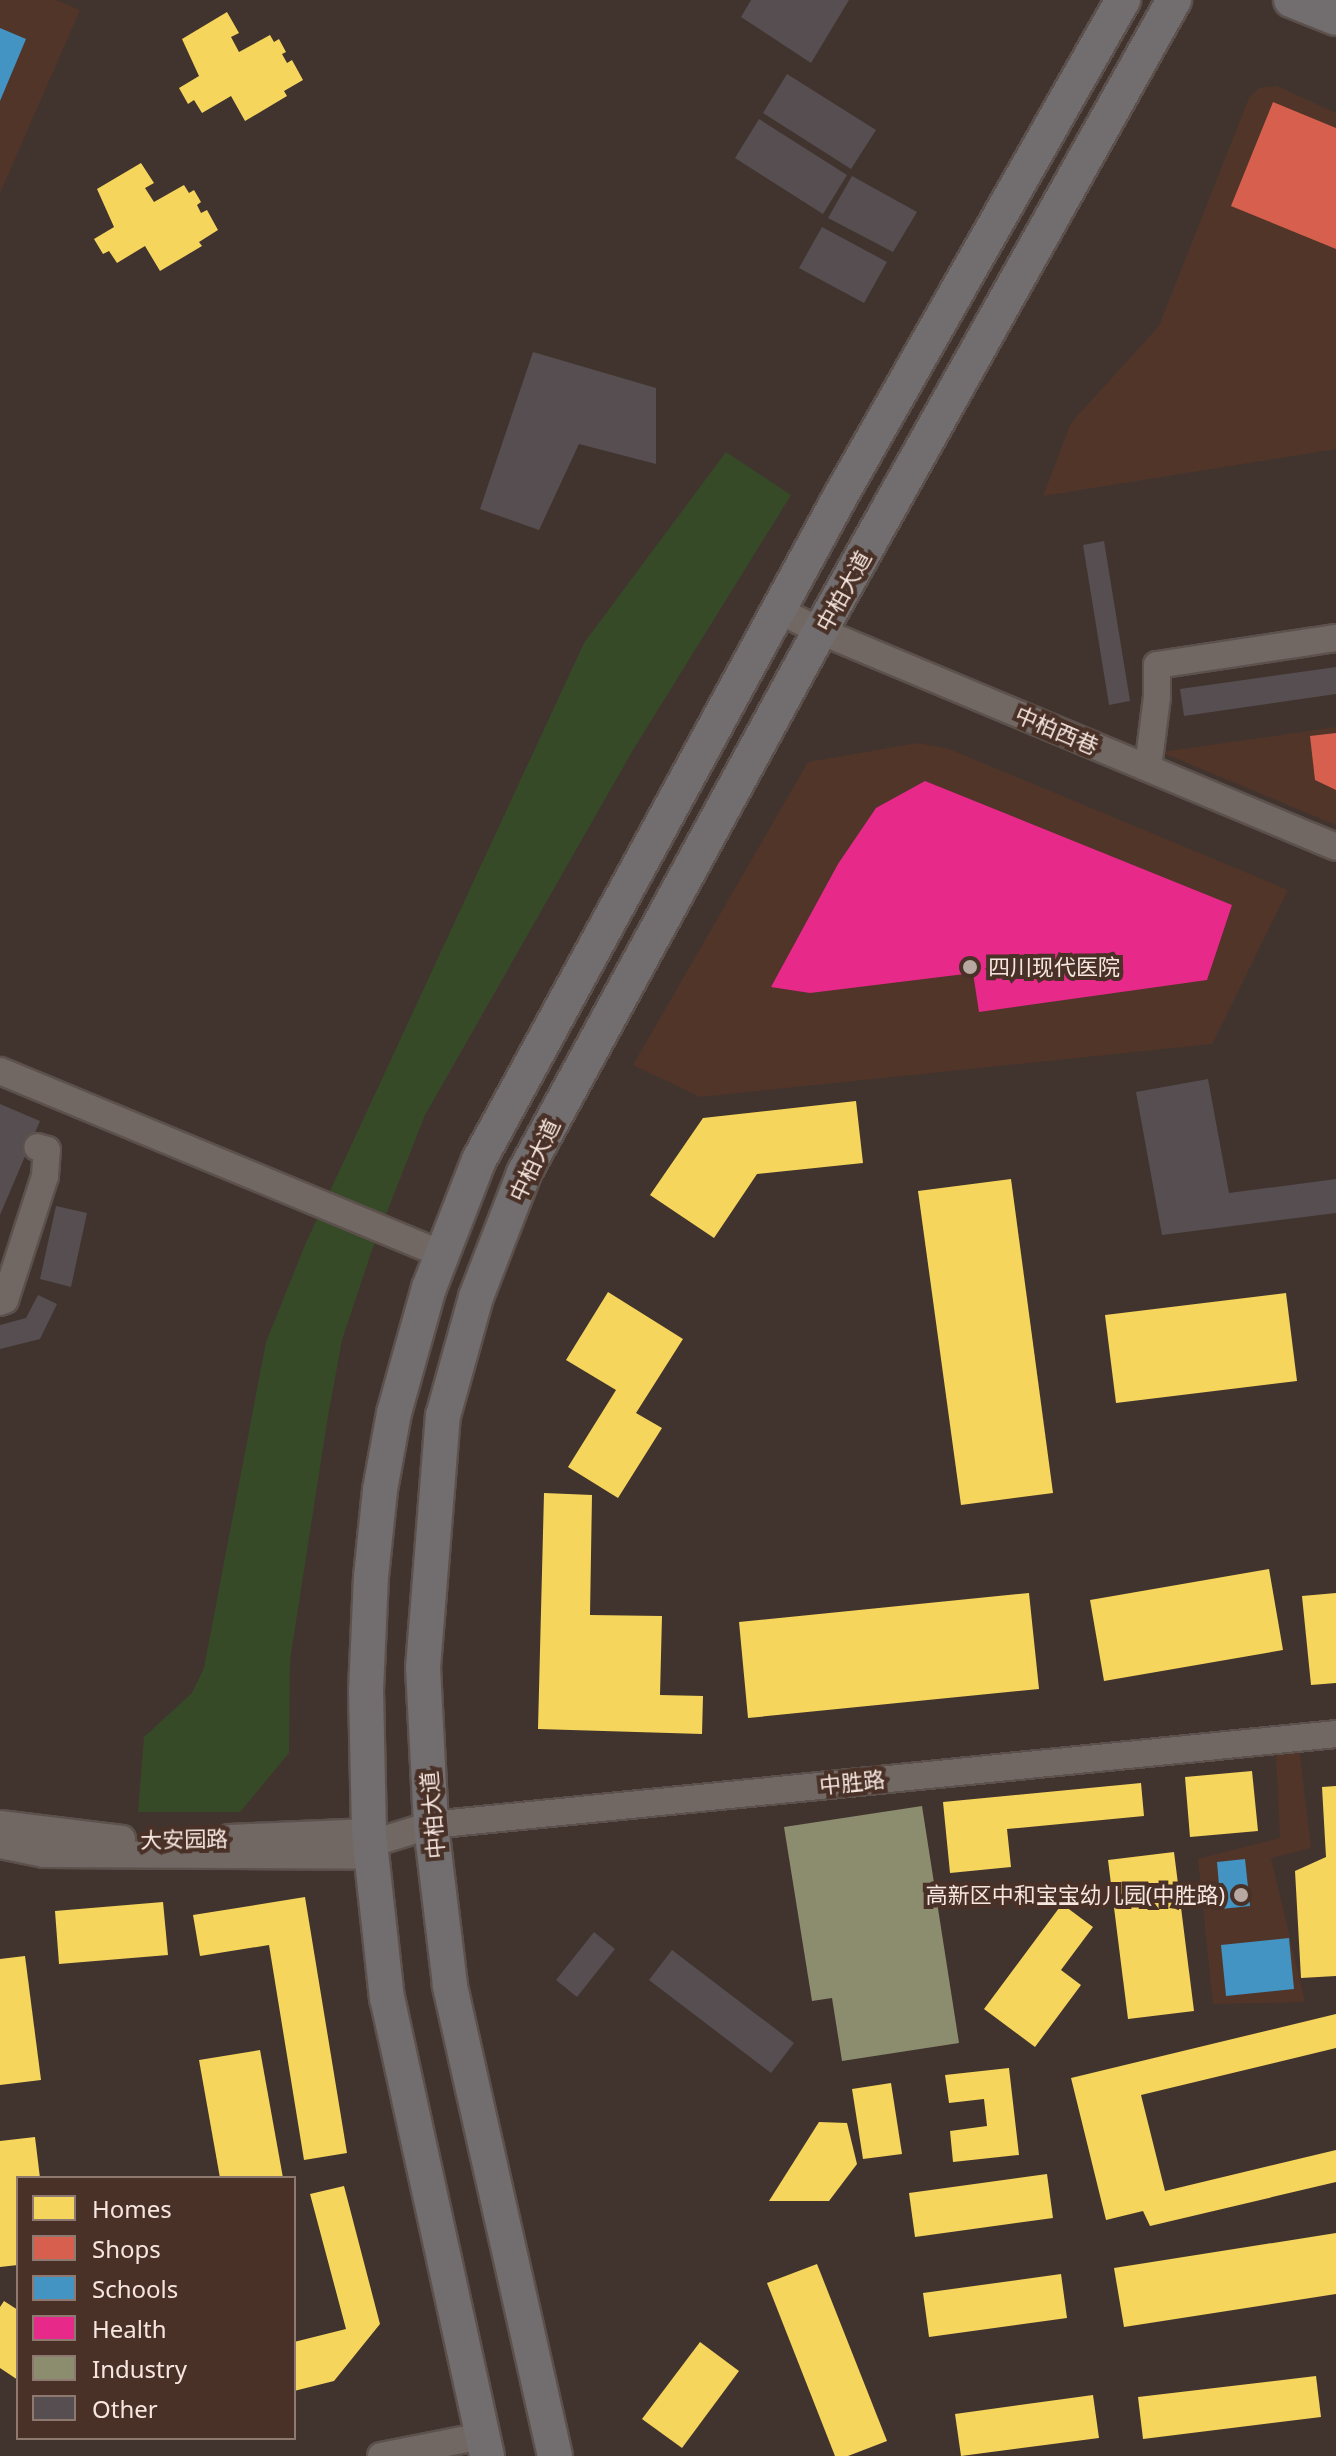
<!DOCTYPE html>
<html>
<head>
<meta charset="utf-8">
<style>
  body { margin:0 }
  #map { position:relative; width:1336px; height:2456px; overflow:hidden; background:#41342f; font-family:"Noto Sans","Noto Sans SC",sans-serif }
  div>[style] { position:absolute }
  [style*='--x'] { left:calc(var(--x)*1px); top:calc(var(--y)*1px); width:calc(var(--w)*1px); rotate:calc(var(--a)*1deg) }
  .built>* { inset:0; background:#513529 }
  .green>* { inset:0; background:#364a27 }
  .homes>* { inset:0; background:#f6d55c }
  .shops>* { inset:0; background:#d6604d }
  .schools>* { inset:0; background:#4393c3 }
  .health>* { inset:0; background:#e7298a }
  .industry>* { inset:0; background:#8c8c6e }
  .building>* { inset:0; background:#564e50 }
  .roads { filter:drop-shadow(2px 0 #5c514c) drop-shadow(-2px 0 #5c514c) drop-shadow(0 2px #5c514c) drop-shadow(0 -2px #5c514c) }
  .minor>* { height:26px; margin:-13px; padding:0 13px; transform-origin:13px; border-radius:13px; background:#716864 }
  .major>* { height:34px; margin:-17px; padding:0 17px; transform-origin:17px; border-radius:17px; background:#726d6e }
  .dots>* { width:22px; height:22px; translate:-50% -50%; box-sizing:border-box; border:4px solid #493127; border-radius:50% }
  span { translate:-50% -50%; white-space:nowrap; text-align:center; line-height:1.15; -webkit-text-stroke:8px #493127; paint-order:stroke }
  .street-label { font-size:22px; color:#f6e6df }
  .poi-label { font-size:22px; color:#f6e6df }
  .left { translate:0 -50%; text-align:left }
  .right { translate:-100% -50%; text-align:right }
  .legend { position:absolute; left:16px; top:2176px; width:280px; height:264px; box-sizing:border-box; background:#493127; border:2px solid #8e7971; margin:0; padding:10px 14px; list-style:none; font-size:24px; color:#f6e6df }
  .legend li { display:flex; align-items:center; gap:16px; height:40px }
  .legend b { width:40px; border:2px solid #8e7971 }
</style>
</head>
<body>
<div id="map">
  <div class="built">
    <i style="clip-path:polygon(0 0,56px 0,80px 10px,0 193px)"></i>
    <i style="clip-path:polygon(1277px 86px,1336px 113px,1336px 449px,1043px 496px,1071px 423px,1159px 326px,1249px 98px,1259px 88px)"></i>
    <i style="clip-path:polygon(1336px 727px,1336px 825px,1161px 752px)"></i>
    <i style="clip-path:polygon(918px 743px,949px 749px,1288px 890px,1212px 1044px,700px 1097px,633px 1065px,808px 762px)"></i>
    <i style="clip-path:polygon(1299px 1748px,1311px 1848px,1271px 1858px,1305px 2002px,1213px 2004px,1198px 1859px,1280px 1838px,1276px 1754px)"></i>
  </div>
  <div class="green">
    <i style="clip-path:polygon(726px 452px,791px 495px,633px 750px,425px 1115px,372px 1250px,342px 1340px,328px 1416px,290px 1660px,289px 1753px,240px 1812px,138px 1812px,144px 1737px,192px 1693px,204px 1668px,266px 1342px,305px 1245px,584px 643px)"></i>
  </div>
  <div class="homes">
    <i style="clip-path:polygon(227px 12px,239px 33px,231px 37px,239px 52px,270px 35px,274px 42px,279px 39px,286px 52px,282px 54px,287px 63px,292px 60px,303px 80px,284px 91px,287px 96px,245px 121px,231px 96px,202px 113px,194px 100px,188px 104px,179px 88px,199px 76px,182px 39px)"></i>
    <i style="clip-path:polygon(141px 163px,154px 183px,145px 188px,154px 202px,184px 185px,189px 193px,194px 190px,201px 202px,197px 205px,201px 213px,207px 210px,218px 230px,199px 242px,202px 246px,160px 271px,145px 246px,117px 263px,109px 251px,103px 254px,94px 239px,114px 227px,97px 189px)"></i>
    <i style="clip-path:polygon(856px 1101px,863px 1163px,757px 1174px,714px 1238px,650px 1195px,703px 1118px)"></i>
    <i style="clip-path:polygon(1011px 1179px,1053px 1493px,961px 1505px,918px 1191px)"></i>
    <i style="clip-path:polygon(608px 1292px,683px 1339px,636px 1413px,662px 1428px,618px 1498px,568px 1467px,616px 1390px,566px 1360px)"></i>
    <i style="clip-path:polygon(1286px 1293px,1297px 1381px,1116px 1403px,1105px 1315px)"></i>
    <i style="clip-path:polygon(544px 1493px,592px 1495px,590px 1615px,662px 1616px,660px 1695px,703px 1696px,702px 1734px,538px 1729px)"></i>
    <i style="clip-path:polygon(1269px 1569px,1283px 1650px,1104px 1681px,1090px 1600px)"></i>
    <i style="clip-path:polygon(1029px 1593px,1039px 1689px,748px 1718px,739px 1622px)"></i>
    <i style="clip-path:polygon(1336px 1593px,1336px 1683px,1311px 1685px,1302px 1596px)"></i>
    <i style="clip-path:polygon(1252px 1771px,1258px 1831px,1190px 1837px,1185px 1777px)"></i>
    <i style="clip-path:polygon(1141px 1783px,1144px 1816px,1007px 1829px,1011px 1867px,950px 1873px,943px 1802px)"></i>
    <i style="clip-path:polygon(1336px 1786px,1336px 1976px,1301px 1978px,1295px 1871px,1326px 1857px,1322px 1787px)"></i>
    <i style="clip-path:polygon(1174px 1852px,1194px 2011px,1128px 2019px,1108px 1860px)"></i>
    <i style="clip-path:polygon(305px 1897px,347px 2153px,304px 2160px,269px 1945px,200px 1956px,193px 1915px)"></i>
    <i style="clip-path:polygon(163px 1902px,168px 1955px,59px 1964px,55px 1911px)"></i>
    <i style="clip-path:polygon(1062px 1904px,1093px 1927px,1061px 1970px,1081px 1985px,1035px 2047px,984px 2009px)"></i>
    <i style="clip-path:polygon(25px 1956px,41px 2080px,0 2085px,0 1959px)"></i>
    <i style="clip-path:polygon(1336px 2014px,1336px 2048px,1141px 2095px,1165px 2191px,1336px 2150px,1336px 2182px,1150px 2226px,1143px 2211px,1106px 2220px,1071px 2078px)"></i>
    <i style="clip-path:polygon(260px 2050px,283px 2178px,220px 2178px,199px 2060px)"></i>
    <i style="clip-path:polygon(1009px 2068px,1019px 2155px,953px 2162px,950px 2131px,987px 2126px,984px 2099px,949px 2103px,945px 2075px)"></i>
    <i style="clip-path:polygon(891px 2083px,902px 2154px,863px 2159px,852px 2089px)"></i>
    <i style="clip-path:polygon(819px 2122px,847px 2123px,857px 2164px,829px 2201px,769px 2201px)"></i>
    <i style="clip-path:polygon(35px 2137px,40px 2178px,18px 2178px,18px 2265px,0 2267px,0 2141px)"></i>
    <i style="clip-path:polygon(1047px 2174px,1053px 2218px,915px 2237px,909px 2193px)"></i>
    <i style="clip-path:polygon(344px 2186px,380px 2324px,334px 2381px,294px 2391px,294px 2342px,346px 2329px,310px 2194px)"></i>
    <i style="clip-path:polygon(1336px 2233px,1336px 2294px,1124px 2327px,1114px 2268px)"></i>
    <i style="clip-path:polygon(817px 2264px,887px 2441px,848px 2456px,835px 2456px,767px 2283px)"></i>
    <i style="clip-path:polygon(1061px 2274px,1067px 2318px,929px 2337px,923px 2293px)"></i>
    <i style="clip-path:polygon(4px 2301px,18px 2310px,18px 2380px,0 2368px,0 2307px)"></i>
    <i style="clip-path:polygon(700px 2342px,739px 2371px,682px 2448px,642px 2419px)"></i>
    <i style="clip-path:polygon(1316px 2376px,1321px 2417px,1143px 2439px,1138px 2397px)"></i>
    <i style="clip-path:polygon(1093px 2395px,1099px 2438px,961px 2456px,955px 2414px)"></i>
  </div>
  <div class="shops">
    <i style="clip-path:polygon(1273px 102px,1336px 128px,1336px 249px,1231px 206px)"></i>
    <i style="clip-path:polygon(1336px 733px,1336px 790px,1315px 780px,1310px 736px)"></i>
  </div>
  <div class="schools">
    <i style="clip-path:polygon(0 28px,26px 39px,0 101px)"></i>
    <i style="clip-path:polygon(1245px 1859px,1250px 1906px,1221px 1909px,1217px 1862px)"></i>
    <i style="clip-path:polygon(1289px 1938px,1294px 1989px,1226px 1996px,1221px 1945px)"></i>
  </div>
  <div class="health">
    <i style="clip-path:polygon(925px 781px,1232px 905px,1207px 980px,979px 1012px,973px 973px,810px 993px,771px 987px,838px 864px,876px 808px)"></i>
  </div>
  <div class="industry">
    <i style="clip-path:polygon(922px 1806px,959px 2043px,842px 2061px,832px 1998px,812px 2001px,784px 1827px)"></i>
  </div>
  <div class="building">
    <i style="clip-path:polygon(751px 0,849px 0,811px 63px,741px 17px)"></i>
    <i style="clip-path:polygon(787px 74px,876px 130px,851px 169px,763px 113px)"></i>
    <i style="clip-path:polygon(759px 119px,847px 175px,823px 214px,735px 158px)"></i>
    <i style="clip-path:polygon(852px 176px,917px 212px,893px 252px,828px 218px)"></i>
    <i style="clip-path:polygon(822px 227px,887px 262px,864px 303px,799px 268px)"></i>
    <i style="clip-path:polygon(533px 352px,656px 388px,656px 464px,579px 444px,539px 530px,480px 509px)"></i>
    <i style="clip-path:polygon(1104px 541px,1130px 701px,1109px 705px,1083px 545px)"></i>
    <i style="clip-path:polygon(1336px 667px,1336px 694px,1184px 716px,1180px 689px)"></i>
    <i style="clip-path:polygon(1208px 1079px,1229px 1193px,1336px 1179px,1336px 1213px,1162px 1235px,1136px 1092px)"></i>
    <i style="clip-path:polygon(0 1104px,40px 1121px,0 1215px)"></i>
    <i style="clip-path:polygon(56px 1206px,87px 1213px,71px 1287px,40px 1279px)"></i>
    <i style="clip-path:polygon(38px 1295px,57px 1304px,40px 1339px,0 1349px,0 1325px,26px 1318px)"></i>
    <i style="clip-path:polygon(594px 1932px,615px 1949px,577px 1997px,556px 1980px)"></i>
    <i style="clip-path:polygon(672px 1950px,794px 2043px,771px 2073px,649px 1980px)"></i>
  </div>
  <div class="roads">
    <div class="minor">
      <i style="--x:778;--y:610;--w:47;--a:26.6"></i>
      <i style="--x:820;--y:631;--w:559;--a:22.71"></i>
      <i style="--x:1148;--y:768;--w:72;--a:-82.8"></i>
      <i style="--x:1157;--y:697;--w:32;--a:-90"></i>
      <i style="--x:1157;--y:665;--w:181;--a:-8.6"></i>
      <i style="--x:0;--y:1071;--w:478;--a:22.5"></i>
      <i style="--x:0;--y:1302;--w:5;--a:-22"></i>
      <i style="--x:5;--y:1300;--w:130;--a:-72.1"></i>
      <i style="--x:45;--y:1176;--w:26;--a:-86"></i>
      <i style="--x:47;--y:1150;--w:10;--a:-163"></i>
      <i style="--x:0;--y:1824;--w:123;--a:7"></i>
      <i style="--x:229;--y:1838;--w:140;--a:-2.5"></i>
      <i style="--x:370;--y:1844;--w:64;--a:-17.3"></i>
      <i style="--x:431;--y:1825;--w:910;--a:-5.74"></i>
      <i style="--x:0;--y:1845;--w:45;--a:11.6"></i>
      <i style="--x:44;--y:1854;--w:328;--a:0.3"></i>
      <i style="--x:381;--y:2456;--w:103;--a:-11.2"></i>
    </div>
    <div class="major">
      <i style="--x:1291;--y:0;--w:48;--a:21.8"></i>
      <i style="--x:487;--y:2456;--w:468;--a:-102.3"></i>
      <i style="--x:387;--y:1999;--w:168;--a:-96.2"></i>
      <i style="--x:369;--y:1832;--w:141;--a:-91.2"></i>
      <i style="--x:366;--y:1691;--w:114;--a:-87.5"></i>
      <i style="--x:371;--y:1577;--w:87;--a:-84.1"></i>
      <i style="--x:380;--y:1490;--w:78;--a:-79.7"></i>
      <i style="--x:394;--y:1413;--w:130;--a:-74.4"></i>
      <i style="--x:429;--y:1288;--w:137;--a:-68.7"></i>
      <i style="--x:479;--y:1160;--w:765;--a:-61.43"></i>
      <i style="--x:845;--y:488;--w:562;--a:-60.33"></i>
      <i style="--x:555;--y:2456;--w:483;--a:-102.6"></i>
      <i style="--x:450;--y:1985;--w:161;--a:-96.8"></i>
      <i style="--x:431;--y:1825;--w:157;--a:-92.9"></i>
      <i style="--x:423;--y:1668;--w:253;--a:-85.5"></i>
      <i style="--x:443;--y:1416;--w:123;--a:-74.5"></i>
      <i style="--x:476;--y:1297;--w:133;--a:-68.8"></i>
      <i style="--x:524;--y:1173;--w:618;--a:-61.36"></i>
      <i style="--x:820;--y:631;--w:724;--a:-60.71"></i>
    </div>
  </div>
  <div class="dots">
    <i style="left:970px;top:967px;background:#b7a8a1"></i>
    <i style="left:1241px;top:1895px;background:#b7a8a1"></i>
  </div>
  <div class="street-label">
    <span style="left:843px;top:591px;rotate:-61deg">中柏大道</span>
    <span style="left:1057px;top:730px;rotate:23deg">中柏西巷</span>
    <span style="left:534px;top:1160px;rotate:-65deg">中柏大道</span>
    <span style="left:852px;top:1782px;rotate:-6deg">中胜路</span>
    <span style="left:432px;top:1815px;rotate:-95deg">中柏大道</span>
    <span style="left:184px;top:1839px;rotate:-1deg">大安园路</span>
  </div>
  <div class="poi-label">
    <span class="left" style="left:988px;top:967px">四川现代医院</span>
    <span class="right" style="left:1225px;top:1895px">高新区中和宝宝幼儿园(中胜路)</span>
  </div>
  <ul class="legend">
  <li><b style="height:22px;background:#f6d55c"></b>Homes</li>
  <li><b style="height:22px;background:#d6604d"></b>Shops</li>
  <li><b style="height:22px;background:#4393c3"></b>Schools</li>
  <li><b style="height:22px;background:#e7298a"></b>Health</li>
  <li><b style="height:22px;background:#8c8c6e"></b>Industry</li>
  <li><b style="height:22px;background:#564e50"></b>Other</li>
  </ul>
</div>
</body>
</html>
